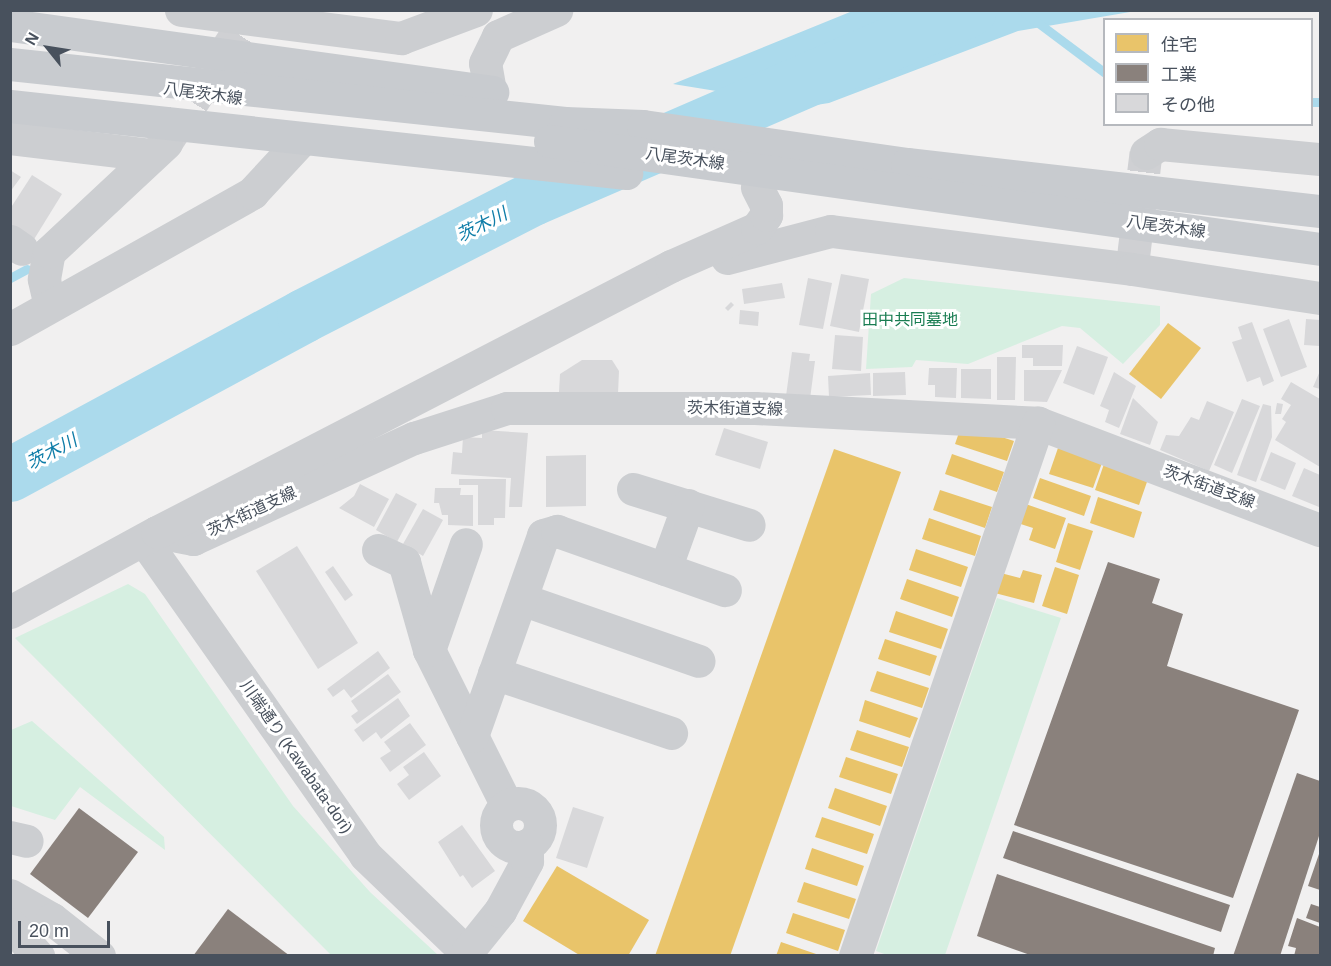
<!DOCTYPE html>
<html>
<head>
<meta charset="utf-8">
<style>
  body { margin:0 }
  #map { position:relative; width:1331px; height:966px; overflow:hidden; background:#f1f0f0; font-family:Helvetica,"Noto Sans JP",sans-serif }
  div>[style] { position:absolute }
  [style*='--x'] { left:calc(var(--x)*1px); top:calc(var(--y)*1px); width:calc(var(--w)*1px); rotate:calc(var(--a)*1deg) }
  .green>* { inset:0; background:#d6efe1 }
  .water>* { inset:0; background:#abdaec }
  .homes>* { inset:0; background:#e9c46a }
  .industry>* { inset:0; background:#8a817c }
  .stream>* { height:9px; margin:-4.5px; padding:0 4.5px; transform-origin:4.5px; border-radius:4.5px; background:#abdaec }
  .river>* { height:54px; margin:-27px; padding:0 27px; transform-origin:27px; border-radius:27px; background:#abdaec }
  .building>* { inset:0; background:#d8d8da }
  .minor-tunnel>* { height:33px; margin-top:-16.5px; transform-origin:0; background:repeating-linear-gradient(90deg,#cfd0d3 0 33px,transparent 0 49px) }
  .minor>* { height:33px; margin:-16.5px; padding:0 16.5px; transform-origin:16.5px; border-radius:16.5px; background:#ccced1 }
  .minor>.ring { margin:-16.5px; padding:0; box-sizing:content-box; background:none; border:33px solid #ccced1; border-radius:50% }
  .major>* { height:33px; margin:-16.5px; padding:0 16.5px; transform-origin:16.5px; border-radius:16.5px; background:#c8cbcf }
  span { translate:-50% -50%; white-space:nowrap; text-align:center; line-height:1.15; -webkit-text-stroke:6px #fff; paint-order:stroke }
  .street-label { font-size:16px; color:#48515d }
  .park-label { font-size:16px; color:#197d52 }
  .water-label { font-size:18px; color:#0f7da8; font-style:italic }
  .frame { position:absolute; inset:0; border:12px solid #48515d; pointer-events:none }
  .legend { position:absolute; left:1103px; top:18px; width:210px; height:108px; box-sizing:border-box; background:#fff; border:2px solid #b6b9be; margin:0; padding:8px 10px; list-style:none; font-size:18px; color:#48515d }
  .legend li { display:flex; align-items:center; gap:12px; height:30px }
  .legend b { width:30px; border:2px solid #b6b9be }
  .north { position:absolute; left:18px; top:18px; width:60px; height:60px; -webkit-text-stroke:4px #fff; paint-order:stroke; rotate:300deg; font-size:16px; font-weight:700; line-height:24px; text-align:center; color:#48515d }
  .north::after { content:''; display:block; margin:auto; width:21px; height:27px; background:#48515d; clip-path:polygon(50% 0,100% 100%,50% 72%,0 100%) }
  .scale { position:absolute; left:18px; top:921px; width:92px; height:27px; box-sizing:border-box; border:3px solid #48515d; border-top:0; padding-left:8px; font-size:18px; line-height:21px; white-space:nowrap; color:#48515d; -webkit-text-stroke:4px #fff; paint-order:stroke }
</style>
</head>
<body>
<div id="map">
  <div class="green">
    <i style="clip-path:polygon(904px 278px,1160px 306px,1160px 325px,1123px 364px,1080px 328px,1062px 326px,968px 364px,916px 360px,912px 367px,866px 369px,871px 294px)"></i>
    <i style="clip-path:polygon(128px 584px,145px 594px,293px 806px,370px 892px,438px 955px,331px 955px,15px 638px)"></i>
    <i style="clip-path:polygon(997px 598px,1061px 618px,945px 955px,887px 955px,876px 951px)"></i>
    <i style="clip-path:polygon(32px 721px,164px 837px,165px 850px,80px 787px,55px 820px,11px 806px,11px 730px)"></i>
  </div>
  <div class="water">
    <i style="clip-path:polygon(855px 10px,1136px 10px,1136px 11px,1018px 31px,829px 103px,816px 105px,818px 96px,751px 87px,747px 96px,673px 84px)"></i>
  </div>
  <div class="homes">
    <i style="clip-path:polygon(1168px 323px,1201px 348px,1161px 399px,1129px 374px)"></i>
    <i style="clip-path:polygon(962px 424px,1014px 441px,1007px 461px,955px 444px)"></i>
    <i style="clip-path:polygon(1058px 448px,1102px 463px,1093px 488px,1049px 474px)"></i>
    <i style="clip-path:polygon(834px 449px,901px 472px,730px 956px,655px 956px)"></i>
    <i style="clip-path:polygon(952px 454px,1004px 472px,997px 492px,945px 474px)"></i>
    <i style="clip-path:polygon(1104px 464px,1148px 479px,1139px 505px,1095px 490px)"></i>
    <i style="clip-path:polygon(1040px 478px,1091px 496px,1084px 516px,1033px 498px)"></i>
    <i style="clip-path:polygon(940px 490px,992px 507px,985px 528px,933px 510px)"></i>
    <i style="clip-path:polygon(1098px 497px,1142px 512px,1134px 538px,1090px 523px)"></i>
    <i style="clip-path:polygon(1017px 501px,1066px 518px,1055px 549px,1029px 540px,1033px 528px,1011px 521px)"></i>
    <i style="clip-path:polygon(929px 518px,981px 536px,975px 556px,922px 539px)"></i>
    <i style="clip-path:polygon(1068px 523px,1093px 531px,1080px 570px,1056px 562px)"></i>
    <i style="clip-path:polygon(916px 549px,968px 567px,961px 587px,909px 570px)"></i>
    <i style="clip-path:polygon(1055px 567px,1079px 575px,1067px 614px,1042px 606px)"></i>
    <i style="clip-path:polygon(1023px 570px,1042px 575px,1034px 603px,987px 591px,993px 571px,1020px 578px)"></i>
    <i style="clip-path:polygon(907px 579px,959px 597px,952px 617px,900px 599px)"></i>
    <i style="clip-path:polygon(896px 611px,948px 629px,941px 649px,889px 632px)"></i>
    <i style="clip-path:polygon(885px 639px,937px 656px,930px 676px,878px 659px)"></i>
    <i style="clip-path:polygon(877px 671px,929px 688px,922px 708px,870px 691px)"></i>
    <i style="clip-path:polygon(865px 700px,918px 718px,910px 738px,859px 721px)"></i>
    <i style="clip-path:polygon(857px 730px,909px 747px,902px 767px,850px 750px)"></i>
    <i style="clip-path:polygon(846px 757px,898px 774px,891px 794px,839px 777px)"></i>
    <i style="clip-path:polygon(835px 788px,887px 806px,880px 826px,828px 808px)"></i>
    <i style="clip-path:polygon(822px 817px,874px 834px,867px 854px,815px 837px)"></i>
    <i style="clip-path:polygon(812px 848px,864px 866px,857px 886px,805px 869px)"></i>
    <i style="clip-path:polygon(557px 866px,649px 920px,628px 956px,581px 956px,523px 921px)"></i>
    <i style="clip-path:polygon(804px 882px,856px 899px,849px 919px,797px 902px)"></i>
    <i style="clip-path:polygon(793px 913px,845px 930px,838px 951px,786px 933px)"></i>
    <i style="clip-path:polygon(781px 942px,819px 955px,819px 956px,776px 956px)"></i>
  </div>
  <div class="industry">
    <i style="clip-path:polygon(1108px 562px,1160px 579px,1152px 603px,1183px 614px,1167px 666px,1299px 710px,1233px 898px,1014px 825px)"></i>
    <i style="clip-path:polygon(1297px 773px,1320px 781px,1320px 833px,1280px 956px,1233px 956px)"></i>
    <i style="clip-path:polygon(79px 808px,138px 852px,88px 918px,30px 874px)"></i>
    <i style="clip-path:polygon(1013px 831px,1230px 905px,1221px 932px,1003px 858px)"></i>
    <i style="clip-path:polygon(1320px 851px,1320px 890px,1308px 886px)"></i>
    <i style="clip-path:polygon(997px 874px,1215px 948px,1213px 956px,1033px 956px,977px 936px)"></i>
    <i style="clip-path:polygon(1311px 904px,1320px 907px,1320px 923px,1306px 918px)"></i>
    <i style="clip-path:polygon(228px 909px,290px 956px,193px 956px)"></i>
    <i style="clip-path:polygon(1297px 918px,1320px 927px,1320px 956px,1294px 956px,1296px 948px,1288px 946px)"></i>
  </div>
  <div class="stream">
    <i style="--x:1021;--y:10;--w:104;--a:36.8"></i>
    <i style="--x:1312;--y:102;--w:8;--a:0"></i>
    <i style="--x:10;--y:278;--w:19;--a:-28"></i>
  </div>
  <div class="river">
    <i style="--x:10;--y:475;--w:334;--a:-28.4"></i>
    <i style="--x:304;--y:316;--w:257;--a:-27.1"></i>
    <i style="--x:533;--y:199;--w:476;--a:-23.4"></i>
  </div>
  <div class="building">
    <i style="clip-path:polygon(10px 170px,21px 177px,10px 192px)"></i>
    <i style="clip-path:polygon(32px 175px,62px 194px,33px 241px,10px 227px,10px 209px)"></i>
    <i style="clip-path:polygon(841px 274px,869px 279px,859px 332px,830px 326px)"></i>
    <i style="clip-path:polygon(808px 278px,832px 283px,823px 329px,799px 325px)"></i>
    <i style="clip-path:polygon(782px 283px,785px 298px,744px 304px,742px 289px)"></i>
    <i style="clip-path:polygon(731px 302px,734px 305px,728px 311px,725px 308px)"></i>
    <i style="clip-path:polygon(740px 310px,759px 312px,758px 326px,739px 324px)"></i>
    <i style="clip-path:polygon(1289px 319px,1307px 367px,1281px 377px,1263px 329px)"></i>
    <i style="clip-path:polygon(1306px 319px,1320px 320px,1320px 346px,1304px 345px)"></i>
    <i style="clip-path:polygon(1252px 322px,1274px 381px,1263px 386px,1260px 377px,1247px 382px,1232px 342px,1242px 339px,1238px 327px)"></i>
    <i style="clip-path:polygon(835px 335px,863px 337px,861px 371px,832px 369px)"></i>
    <i style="clip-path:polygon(1022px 345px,1063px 345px,1062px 366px,1033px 366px,1033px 358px,1022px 358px)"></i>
    <i style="clip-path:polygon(1077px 346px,1108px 357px,1094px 395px,1063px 383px)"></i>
    <i style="clip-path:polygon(792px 352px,810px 354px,809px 361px,815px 361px,810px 399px,786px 396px)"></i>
    <i style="clip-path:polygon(997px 357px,1016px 357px,1015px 400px,997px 400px)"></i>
    <i style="clip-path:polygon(582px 360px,612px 360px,619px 371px,618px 394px,559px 392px,560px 374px)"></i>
    <i style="clip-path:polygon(929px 368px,957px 368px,956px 398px,935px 397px,935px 385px,928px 385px)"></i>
    <i style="clip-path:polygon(961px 369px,991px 369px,991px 399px,961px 398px)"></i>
    <i style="clip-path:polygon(1024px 370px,1062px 370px,1047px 402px,1024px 401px)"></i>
    <i style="clip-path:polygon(1320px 371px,1320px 389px,1313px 387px)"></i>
    <i style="clip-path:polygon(905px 372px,906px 395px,873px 396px,873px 373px)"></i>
    <i style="clip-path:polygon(1114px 372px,1136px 386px,1119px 428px,1105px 422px,1109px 410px,1100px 406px)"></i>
    <i style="clip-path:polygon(870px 373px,871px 395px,829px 397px,828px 376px)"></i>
    <i style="clip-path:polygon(1291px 382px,1320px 399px,1320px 467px,1275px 440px,1286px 422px,1282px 419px,1291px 405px,1281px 399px)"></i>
    <i style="clip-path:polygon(1133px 398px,1158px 422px,1150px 445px,1120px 434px)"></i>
    <i style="clip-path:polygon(1242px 399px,1260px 406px,1232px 473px,1214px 465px)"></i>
    <i style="clip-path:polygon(1207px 401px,1234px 412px,1209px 471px,1160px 450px,1166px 435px,1179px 436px,1191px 417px,1199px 420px)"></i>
    <i style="clip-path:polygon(1277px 403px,1283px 404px,1281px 414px,1275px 414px)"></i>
    <i style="clip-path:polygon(1263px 404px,1271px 406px,1272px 437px,1256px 482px,1237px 475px)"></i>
    <i style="clip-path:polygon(724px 428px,768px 442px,760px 469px,715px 455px)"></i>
    <i style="clip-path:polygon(482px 430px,528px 433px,522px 507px,509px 507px,511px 478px,451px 474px,453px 452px,462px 453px,463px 437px,482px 438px)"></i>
    <i style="clip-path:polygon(1271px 452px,1296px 463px,1285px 490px,1260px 480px)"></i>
    <i style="clip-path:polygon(586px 455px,586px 506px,546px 507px,546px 456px)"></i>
    <i style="clip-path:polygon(1304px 468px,1320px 475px,1319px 507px,1292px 496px)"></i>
    <i style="clip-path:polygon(459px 479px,506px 479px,505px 518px,494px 518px,494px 525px,478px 525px,478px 485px,459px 485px)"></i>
    <i style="clip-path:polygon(360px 484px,389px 499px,374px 527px,339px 508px,354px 496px)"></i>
    <i style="clip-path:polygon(435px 488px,461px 488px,460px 495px,473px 495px,473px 526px,448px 525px,448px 515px,442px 515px,439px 503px,434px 503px)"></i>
    <i style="clip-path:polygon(396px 493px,417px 504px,397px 542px,376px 530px)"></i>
    <i style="clip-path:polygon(423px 509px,443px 520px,423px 556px,403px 544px)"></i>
    <i style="clip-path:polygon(297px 546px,358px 643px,318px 669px,256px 571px)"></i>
    <i style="clip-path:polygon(333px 566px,353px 595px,345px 601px,325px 572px)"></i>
    <i style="clip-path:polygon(378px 651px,390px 668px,351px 698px,344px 689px,333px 697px,327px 689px)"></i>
    <i style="clip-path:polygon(388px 674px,401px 692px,357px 724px,351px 716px,358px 711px,351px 701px)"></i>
    <i style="clip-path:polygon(398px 698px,410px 716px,381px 739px,376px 732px,363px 742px,354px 730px)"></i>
    <i style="clip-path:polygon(410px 723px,426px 745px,390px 772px,380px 758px,391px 751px,384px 742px)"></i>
    <i style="clip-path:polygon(424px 752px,441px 776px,409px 800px,397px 784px,409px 775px,403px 767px)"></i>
    <i style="clip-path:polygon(573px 807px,604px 817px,587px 868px,556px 858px)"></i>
    <i style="clip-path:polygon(462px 825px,495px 871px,472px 888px,463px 875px,460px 877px,438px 842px)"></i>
  </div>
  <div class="minor-tunnel">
    <i style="--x:166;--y:143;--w:149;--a:-57.1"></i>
    <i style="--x:1132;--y:269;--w:117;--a:-83.1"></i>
  </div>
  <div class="minor">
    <i style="--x:181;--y:10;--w:222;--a:7.3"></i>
    <i style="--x:401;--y:38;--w:80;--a:-20.5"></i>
    <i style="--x:490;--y:91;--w:28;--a:-100"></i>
    <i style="--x:485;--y:63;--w:30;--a:-64"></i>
    <i style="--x:498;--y:36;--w:64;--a:-24.1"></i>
    <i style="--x:10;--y:138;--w:141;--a:6.9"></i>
    <i style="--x:1146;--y:153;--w:17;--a:-33"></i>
    <i style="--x:1160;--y:144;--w:161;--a:5.4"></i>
    <i style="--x:10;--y:241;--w:14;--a:34"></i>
    <i style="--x:727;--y:258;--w:107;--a:-14.6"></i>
    <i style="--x:831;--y:231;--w:303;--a:7.2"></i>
    <i style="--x:1132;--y:269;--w:190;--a:8.8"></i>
    <i style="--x:50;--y:306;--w:28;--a:-103"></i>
    <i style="--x:44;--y:279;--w:27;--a:-80"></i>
    <i style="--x:49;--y:252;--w:160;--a:-43"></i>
    <i style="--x:10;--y:329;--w:278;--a:-29.3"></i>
    <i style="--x:252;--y:193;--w:72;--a:-47.2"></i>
    <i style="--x:633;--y:489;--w:121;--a:17.2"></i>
    <i style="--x:157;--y:532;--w:37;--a:11"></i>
    <i style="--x:193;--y:539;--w:243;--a:-24.6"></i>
    <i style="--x:414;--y:438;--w:98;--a:-17.9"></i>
    <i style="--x:507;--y:408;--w:248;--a:0"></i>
    <i style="--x:755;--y:408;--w:283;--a:3"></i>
    <i style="--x:1038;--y:423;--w:302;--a:20.8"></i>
    <i style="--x:144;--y:540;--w:385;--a:54.9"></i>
    <i style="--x:365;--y:855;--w:146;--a:43.9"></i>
    <i style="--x:378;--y:550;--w:29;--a:25"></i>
    <i style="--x:404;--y:562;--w:91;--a:74.1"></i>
    <i style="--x:429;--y:650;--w:174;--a:63.4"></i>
    <i style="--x:665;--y:569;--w:68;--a:-70.2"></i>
    <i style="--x:521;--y:599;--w:188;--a:19.2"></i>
    <i style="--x:10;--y:612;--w:167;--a:-28.6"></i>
    <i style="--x:157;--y:532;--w:579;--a:-27.36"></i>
    <i style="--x:671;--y:266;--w:94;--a:-23.8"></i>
    <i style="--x:757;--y:228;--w:16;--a:-55"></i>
    <i style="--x:766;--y:215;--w:10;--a:-90"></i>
    <i style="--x:766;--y:205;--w:20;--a:-117"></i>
    <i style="--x:429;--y:650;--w:112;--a:-70.8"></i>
    <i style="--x:494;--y:673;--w:187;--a:18.7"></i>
    <i style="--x:472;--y:736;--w:213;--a:-70.5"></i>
    <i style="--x:543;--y:535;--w:15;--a:-16"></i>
    <i style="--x:557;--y:531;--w:178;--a:19.4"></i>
    <i class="ring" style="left:496px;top:803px;width:11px;height:11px"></i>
    <i style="--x:10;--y:837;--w:17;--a:13"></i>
    <i style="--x:10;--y:895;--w:48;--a:29.7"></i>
    <i style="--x:52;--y:919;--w:60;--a:38.2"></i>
    <i style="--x:10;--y:924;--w:43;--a:48.8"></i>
    <i style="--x:467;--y:952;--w:53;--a:-51.2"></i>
    <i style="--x:500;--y:911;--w:57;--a:-61.6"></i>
    <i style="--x:527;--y:861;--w:16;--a:-90"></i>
    <i style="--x:855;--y:956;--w:564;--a:-71.05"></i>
  </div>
  <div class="major">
    <i style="--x:10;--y:25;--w:487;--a:7.9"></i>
    <i style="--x:10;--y:64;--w:558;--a:6.07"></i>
    <i style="--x:565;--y:123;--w:78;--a:2.2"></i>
    <i style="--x:643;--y:126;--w:267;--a:8.2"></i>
    <i style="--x:907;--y:164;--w:416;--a:6.5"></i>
    <i style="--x:10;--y:106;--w:620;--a:6.21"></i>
    <i style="--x:550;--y:141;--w:778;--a:7.98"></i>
  </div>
  <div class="street-label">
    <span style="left:203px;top:94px;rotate:8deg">八尾茨木線</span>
    <span style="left:685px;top:159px;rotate:8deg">八尾茨木線</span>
    <span style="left:1166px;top:227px;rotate:8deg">八尾茨木線</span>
    <span style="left:735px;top:409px;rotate:1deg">茨木街道支線</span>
    <span style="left:1209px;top:487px;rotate:20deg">茨木街道支線</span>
    <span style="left:252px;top:512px;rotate:-25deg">茨木街道支線</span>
    <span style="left:296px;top:757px;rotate:55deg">川端通り (Kawabata-dori)</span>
  </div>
  <div class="park-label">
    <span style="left:910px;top:320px">田中共同墓地</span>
  </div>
  <div class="water-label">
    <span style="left:482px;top:225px;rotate:-27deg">茨木川</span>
    <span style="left:52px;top:452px;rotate:-28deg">茨木川</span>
  </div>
  <div class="frame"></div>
  <ul class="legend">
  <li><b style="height:16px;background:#e9c46a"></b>住宅</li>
  <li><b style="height:16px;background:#8a817c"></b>工業</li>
  <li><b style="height:16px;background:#d8d8da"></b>その他</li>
  </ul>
  <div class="north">N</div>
  <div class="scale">20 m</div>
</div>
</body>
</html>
